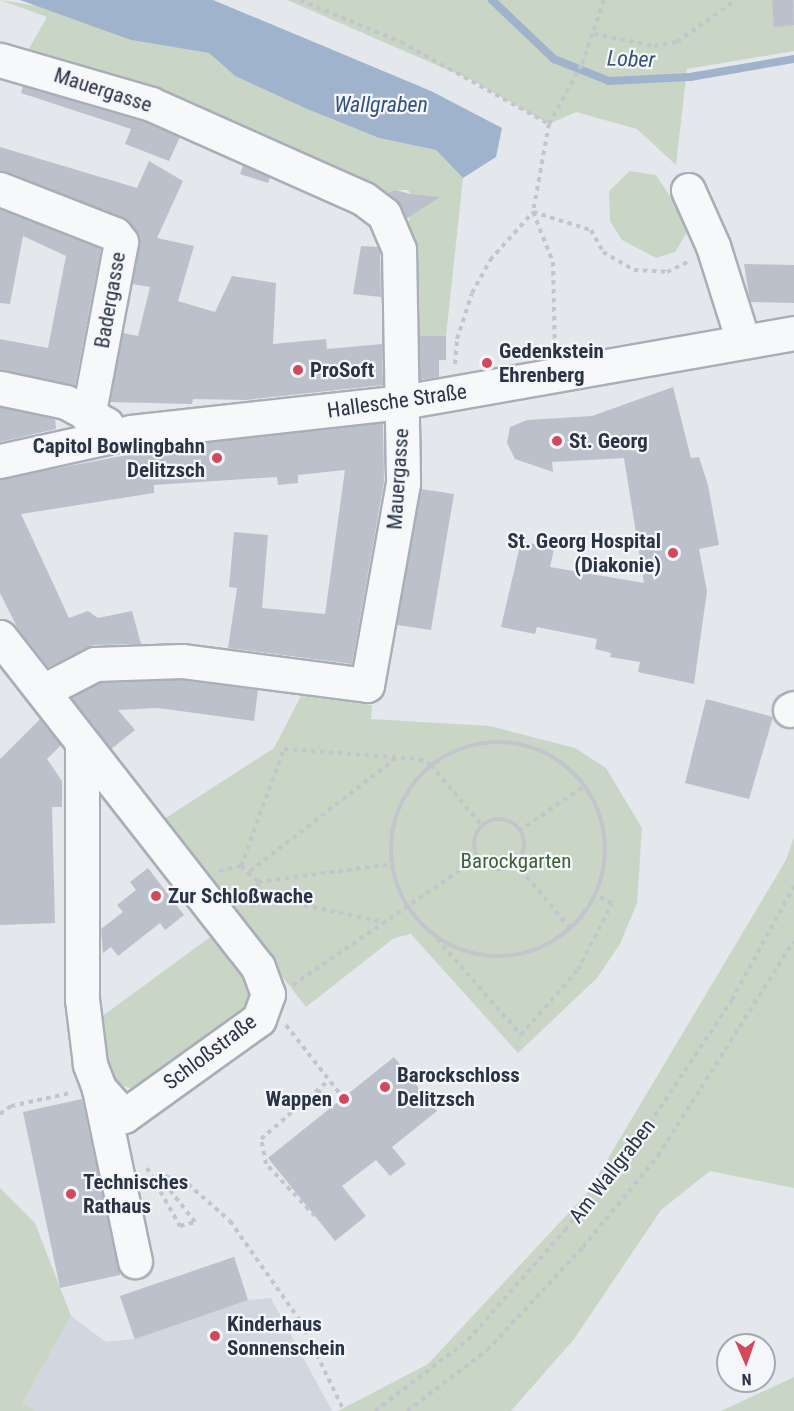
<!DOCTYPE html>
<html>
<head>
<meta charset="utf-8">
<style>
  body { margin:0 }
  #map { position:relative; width:794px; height:1411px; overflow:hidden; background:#e4e7ec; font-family:"Roboto Condensed",sans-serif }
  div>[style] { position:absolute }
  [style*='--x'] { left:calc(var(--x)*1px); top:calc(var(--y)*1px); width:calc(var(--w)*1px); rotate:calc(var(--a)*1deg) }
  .built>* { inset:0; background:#d2d6de }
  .green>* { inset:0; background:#c9d6c5 }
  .water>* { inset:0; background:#9fb4cc }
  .stream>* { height:8px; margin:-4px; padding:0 4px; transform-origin:4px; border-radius:4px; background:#9fb4cc }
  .building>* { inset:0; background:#bbc0ca }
  .path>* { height:4px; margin-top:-2px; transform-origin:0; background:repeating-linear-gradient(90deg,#c2c5cb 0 4.5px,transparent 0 9px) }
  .path>.ring { margin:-2px; padding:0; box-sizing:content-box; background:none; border:4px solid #c2c5cb; border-radius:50% }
  .roads { filter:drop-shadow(2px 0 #a9aeb7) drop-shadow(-2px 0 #a9aeb7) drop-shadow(0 2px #a9aeb7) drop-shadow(0 -2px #a9aeb7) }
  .minor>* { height:33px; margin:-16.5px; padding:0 16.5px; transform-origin:16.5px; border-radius:16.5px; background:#f7f8fa }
  .dots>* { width:16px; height:16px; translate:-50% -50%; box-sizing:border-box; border:3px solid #f4f6f9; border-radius:50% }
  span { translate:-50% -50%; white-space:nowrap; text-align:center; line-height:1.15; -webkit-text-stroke:4.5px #f4f6f9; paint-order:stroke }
  .street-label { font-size:21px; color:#2b3445 }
  .poi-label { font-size:21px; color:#2b3445; font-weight:700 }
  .left { translate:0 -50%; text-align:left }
  .right { translate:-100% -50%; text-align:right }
  .park-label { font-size:21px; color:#3f6138 }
  .water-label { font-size:22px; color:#34527a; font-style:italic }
  .north { position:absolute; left:716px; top:1333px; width:60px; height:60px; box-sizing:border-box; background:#f4f6f9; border:2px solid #a4a8b1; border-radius:50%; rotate:178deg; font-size:16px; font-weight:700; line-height:24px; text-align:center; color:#2b3445 }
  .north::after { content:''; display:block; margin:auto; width:21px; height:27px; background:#d1495b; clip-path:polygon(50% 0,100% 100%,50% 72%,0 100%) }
</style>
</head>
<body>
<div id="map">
  <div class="built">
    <i style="clip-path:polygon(234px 1257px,248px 1300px,271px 1298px,332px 1411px,18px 1411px,71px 1316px,106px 1342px,134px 1339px,120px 1296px)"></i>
  </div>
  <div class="green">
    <i style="clip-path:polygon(0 0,50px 8px,131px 40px,209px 53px,235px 76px,307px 109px,379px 138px,436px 150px,463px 178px,446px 336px,409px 336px,404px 235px,415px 202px,408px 190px,396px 190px,383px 199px,26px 54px,47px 17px)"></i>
    <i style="clip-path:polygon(287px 0,794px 0,794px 51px,687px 69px,676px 165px,637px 129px,576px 112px,549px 124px,471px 80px)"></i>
    <i style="clip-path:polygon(630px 171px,656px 175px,690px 227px,675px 252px,656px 258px,622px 240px,610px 221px,609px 191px)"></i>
    <i style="clip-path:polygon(301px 696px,372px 705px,371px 719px,490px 726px,575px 748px,606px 768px,642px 828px,637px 903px,620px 944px,597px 978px,518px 1053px,411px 934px,394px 938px,306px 1007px,161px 821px,274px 748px)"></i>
    <i style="clip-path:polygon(794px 837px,794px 1188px,710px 1171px,661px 1210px,574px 1339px,511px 1411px,338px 1411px,428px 1364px,588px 1192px,786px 860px)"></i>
    <i style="clip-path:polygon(217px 932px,246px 969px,253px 999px,245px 1012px,136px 1090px,108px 1081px,93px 1023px)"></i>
    <i style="clip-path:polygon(0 1188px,35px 1223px,71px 1316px,22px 1404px,35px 1411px,0 1411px)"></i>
    <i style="clip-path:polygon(794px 1377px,794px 1411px,721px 1411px)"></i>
  </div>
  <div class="water">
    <i style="clip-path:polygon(20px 0,213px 0,431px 91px,502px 128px,496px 157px,463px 178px,436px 150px,379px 138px,307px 109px,235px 76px,209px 53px,131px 40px)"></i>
  </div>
  <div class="stream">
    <i style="--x:492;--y:0;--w:86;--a:43.6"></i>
    <i style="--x:554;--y:59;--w:59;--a:21.8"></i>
    <i style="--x:609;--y:81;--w:81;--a:-2.8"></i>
    <i style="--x:690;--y:77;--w:106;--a:-9.8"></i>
  </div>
  <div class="building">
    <i style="clip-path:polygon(772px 0,793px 0,794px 25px,774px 27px)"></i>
    <i style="clip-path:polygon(23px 86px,145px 122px,180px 137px,169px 161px,125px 144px,131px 129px,21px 93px)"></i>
    <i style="clip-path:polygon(0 147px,137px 188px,149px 161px,183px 181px,157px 238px,194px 246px,178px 301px,215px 312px,232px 276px,276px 283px,273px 344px,326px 339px,327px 349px,382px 344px,383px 385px,246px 400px,193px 399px,192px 404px,110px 402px,123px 333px,138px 336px,150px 287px,132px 284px,139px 237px,122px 217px,0 171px)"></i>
    <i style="clip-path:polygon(243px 166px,270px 177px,268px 183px,240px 174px)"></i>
    <i style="clip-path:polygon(396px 190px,410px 194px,440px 197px,406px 219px,388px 193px)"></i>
    <i style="clip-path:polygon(0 209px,101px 249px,75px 385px,0 370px,0 339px,48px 348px,66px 256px,23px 236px,10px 304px,0 303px)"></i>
    <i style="clip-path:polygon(361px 246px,378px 247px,380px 253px,381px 297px,353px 294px)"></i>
    <i style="clip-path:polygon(744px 264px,794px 265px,794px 303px,750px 302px)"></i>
    <i style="clip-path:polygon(419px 336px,446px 336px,446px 360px,439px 360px,439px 377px,420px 380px)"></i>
    <i style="clip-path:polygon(673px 387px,691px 458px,699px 457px,708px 485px,719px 545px,699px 549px,707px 591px,694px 684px,638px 672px,640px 662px,610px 657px,611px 653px,595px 649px,597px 639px,537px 627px,535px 634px,501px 627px,521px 541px,554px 549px,550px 567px,644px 583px,624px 458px,552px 462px,553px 472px,515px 459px,507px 443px,510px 427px,527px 420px,592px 416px)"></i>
    <i style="clip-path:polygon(0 407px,55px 419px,56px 429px,0 442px)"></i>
    <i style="clip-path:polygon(383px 423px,384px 482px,352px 664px,228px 648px,237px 588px,229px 587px,234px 532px,268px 535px,262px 608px,325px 614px,345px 470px,298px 475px,298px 483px,278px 485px,277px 477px,154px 485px,154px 493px,21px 514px,69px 618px,88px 611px,98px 618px,132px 611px,141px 644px,94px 645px,48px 667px,18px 629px,0 593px,0 479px,175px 446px)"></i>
    <i style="clip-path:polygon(421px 489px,454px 494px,431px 630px,397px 625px)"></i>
    <i style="clip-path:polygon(181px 680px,258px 690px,254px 721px,158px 708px,118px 710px,135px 730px,111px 749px,71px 698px,100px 683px)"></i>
    <i style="clip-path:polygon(706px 699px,773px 717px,749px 799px,685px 783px)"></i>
    <i style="clip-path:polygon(40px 719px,61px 745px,47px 759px,62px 781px,62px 807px,52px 807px,55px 923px,0 925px,0 759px)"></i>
    <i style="clip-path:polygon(148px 868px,184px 915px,165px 930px,160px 923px,118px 956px,111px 947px,103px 953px,101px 929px,123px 912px,117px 905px,136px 890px,130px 882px)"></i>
    <i style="clip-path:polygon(394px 1057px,437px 1111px,392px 1147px,406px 1164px,390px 1176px,376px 1160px,342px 1186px,366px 1216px,335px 1241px,268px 1158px)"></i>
    <i style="clip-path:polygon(82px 1099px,120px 1275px,60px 1288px,23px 1112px)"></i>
    <i style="clip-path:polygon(234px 1257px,248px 1300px,135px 1339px,120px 1296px)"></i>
  </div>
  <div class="path">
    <i style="--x:300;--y:0;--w:109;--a:22.6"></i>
    <i style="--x:401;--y:42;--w:169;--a:29"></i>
    <i style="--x:549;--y:124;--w:89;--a:100.3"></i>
    <i style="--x:533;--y:212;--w:54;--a:68.2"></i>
    <i style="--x:553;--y:262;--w:87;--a:88.7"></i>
    <i style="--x:594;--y:34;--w:61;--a:11.3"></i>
    <i style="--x:654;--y:46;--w:23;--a:-10"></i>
    <i style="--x:677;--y:42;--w:72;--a:-35.4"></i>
    <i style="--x:549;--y:124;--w:68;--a:-61.2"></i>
    <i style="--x:582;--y:64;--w:68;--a:-71"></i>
    <i style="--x:455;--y:364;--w:25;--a:-85"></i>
    <i style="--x:457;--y:339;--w:48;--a:-71.9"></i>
    <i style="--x:472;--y:293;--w:38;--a:-61"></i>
    <i style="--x:490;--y:260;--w:64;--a:-48.1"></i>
    <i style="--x:533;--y:212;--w:61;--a:17.2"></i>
    <i style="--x:591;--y:230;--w:25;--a:61"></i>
    <i style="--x:603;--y:252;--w:36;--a:30"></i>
    <i style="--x:634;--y:270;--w:33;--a:3"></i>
    <i style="--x:667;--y:272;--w:25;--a:-26"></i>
    <i class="ring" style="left:391px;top:742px;width:210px;height:210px"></i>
    <i class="ring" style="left:474px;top:819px;width:46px;height:46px"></i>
    <i style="--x:519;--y:831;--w:79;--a:-34.7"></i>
    <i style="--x:515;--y:863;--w:85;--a:49.8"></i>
    <i style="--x:241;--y:866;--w:125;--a:-69.8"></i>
    <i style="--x:284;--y:749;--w:135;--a:4.2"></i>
    <i style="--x:419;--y:759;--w:13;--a:27"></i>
    <i style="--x:431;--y:765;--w:80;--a:50.1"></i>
    <i style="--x:219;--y:871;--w:23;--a:-13"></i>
    <i style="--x:241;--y:866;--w:23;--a:43"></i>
    <i style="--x:258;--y:882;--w:14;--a:82"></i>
    <i style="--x:260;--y:896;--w:18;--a:124"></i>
    <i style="--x:250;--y:871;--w:185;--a:-37.7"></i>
    <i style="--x:258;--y:882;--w:135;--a:-7.7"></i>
    <i style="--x:260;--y:896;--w:126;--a:11.9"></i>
    <i style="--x:437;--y:939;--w:128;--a:48.8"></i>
    <i style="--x:521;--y:1035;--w:86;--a:-48.8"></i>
    <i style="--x:578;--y:970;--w:75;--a:-63.1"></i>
    <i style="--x:612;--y:903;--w:19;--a:-152"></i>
    <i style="--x:293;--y:985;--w:224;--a:-34.5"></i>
    <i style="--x:286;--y:1025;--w:94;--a:51.9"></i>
    <i style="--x:318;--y:1090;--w:22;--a:54"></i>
    <i style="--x:0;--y:1114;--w:14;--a:-36"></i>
    <i style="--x:11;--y:1106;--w:60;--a:-12.4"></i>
    <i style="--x:147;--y:1168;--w:67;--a:60.4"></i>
    <i style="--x:180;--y:1226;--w:16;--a:-15"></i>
    <i style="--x:195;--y:1222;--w:53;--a:-128.2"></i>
    <i style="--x:162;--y:1180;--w:5;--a:-53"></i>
    <i style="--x:165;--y:1176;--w:24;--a:19"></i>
    <i style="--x:188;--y:1184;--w:56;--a:41.4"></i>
    <i style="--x:230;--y:1221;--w:123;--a:54.9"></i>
    <i style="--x:301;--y:1322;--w:99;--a:64.2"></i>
    <i style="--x:315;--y:1216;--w:71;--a:-133.3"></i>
    <i style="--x:266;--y:1164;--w:25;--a:-101"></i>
    <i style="--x:261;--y:1139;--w:90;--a:-40.9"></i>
    <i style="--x:375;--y:1411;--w:117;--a:-37.4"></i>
    <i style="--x:468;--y:1340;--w:147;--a:-48.6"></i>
    <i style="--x:565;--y:1230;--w:137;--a:-51.5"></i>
    <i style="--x:650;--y:1123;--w:148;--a:-56.3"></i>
    <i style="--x:732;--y:1000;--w:130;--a:-61.5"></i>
    <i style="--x:407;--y:1411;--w:101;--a:-37.3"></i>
    <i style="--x:487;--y:1350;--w:141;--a:-47"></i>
    <i style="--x:583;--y:1247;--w:118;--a:-50.5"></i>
    <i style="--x:658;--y:1156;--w:254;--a:-57.7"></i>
  </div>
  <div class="roads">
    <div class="minor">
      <i style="--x:0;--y:60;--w:157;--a:16.2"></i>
      <i style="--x:151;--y:104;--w:233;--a:24"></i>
      <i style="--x:364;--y:199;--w:25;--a:37"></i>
      <i style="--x:384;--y:214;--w:38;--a:67"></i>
      <i style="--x:399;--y:249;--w:234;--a:89"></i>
      <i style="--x:403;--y:483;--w:205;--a:100.1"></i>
      <i style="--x:367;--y:685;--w:187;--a:-172.6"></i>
      <i style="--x:182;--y:661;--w:87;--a:178"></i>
      <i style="--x:95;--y:664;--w:59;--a:152.6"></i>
      <i style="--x:0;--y:189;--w:123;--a:21.4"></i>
      <i style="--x:115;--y:234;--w:10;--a:53"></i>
      <i style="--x:121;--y:242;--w:178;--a:100.7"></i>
      <i style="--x:688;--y:190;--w:61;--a:65.9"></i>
      <i style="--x:713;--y:246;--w:100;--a:72.5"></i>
      <i style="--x:0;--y:388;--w:67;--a:12"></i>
      <i style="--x:66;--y:402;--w:46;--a:28.8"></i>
      <i style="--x:0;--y:461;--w:134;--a:-12.5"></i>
      <i style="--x:131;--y:432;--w:274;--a:-6.3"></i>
      <i style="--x:403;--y:402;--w:397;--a:-10"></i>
      <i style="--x:0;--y:637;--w:419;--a:52"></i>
      <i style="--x:258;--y:967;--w:29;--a:70"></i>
      <i style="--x:268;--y:994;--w:27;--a:110"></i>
      <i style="--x:259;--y:1019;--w:166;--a:144.3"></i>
      <i style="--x:124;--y:1116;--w:38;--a:-132"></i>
      <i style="--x:99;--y:1088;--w:26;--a:-111"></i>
      <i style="--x:90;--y:1064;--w:65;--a:-97"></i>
      <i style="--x:82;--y:999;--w:254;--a:-90"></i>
      <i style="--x:790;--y:710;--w:4;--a:-27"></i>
      <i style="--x:99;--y:1089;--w:176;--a:78.2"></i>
    </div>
  </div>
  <div class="dots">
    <i style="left:487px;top:363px;background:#d1495b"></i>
    <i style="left:298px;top:370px;background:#d1495b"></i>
    <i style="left:557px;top:441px;background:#d1495b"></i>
    <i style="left:217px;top:458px;background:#d1495b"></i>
    <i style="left:673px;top:553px;background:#d1495b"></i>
    <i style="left:156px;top:896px;background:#d1495b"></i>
    <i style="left:385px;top:1087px;background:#d1495b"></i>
    <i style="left:344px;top:1099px;background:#d1495b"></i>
    <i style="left:71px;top:1194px;background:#d1495b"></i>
    <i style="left:215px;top:1336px;background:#d1495b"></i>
  </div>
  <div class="street-label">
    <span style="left:103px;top:90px;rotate:18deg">Mauergasse</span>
    <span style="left:110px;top:300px;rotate:-80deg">Badergasse</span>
    <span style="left:397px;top:401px;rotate:-8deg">Hallesche Straße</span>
    <span style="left:398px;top:479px;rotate:-86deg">Mauergasse</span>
    <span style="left:210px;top:1052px;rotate:-37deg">Schloßstraße</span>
    <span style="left:612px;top:1171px;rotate:-52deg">Am Wallgraben</span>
  </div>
  <div class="poi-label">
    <span class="left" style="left:499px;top:363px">Gedenkstein<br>Ehrenberg</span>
    <span class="left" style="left:310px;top:370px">ProSoft</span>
    <span class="left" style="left:569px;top:441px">St. Georg</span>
    <span class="right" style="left:205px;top:458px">Capitol Bowlingbahn<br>Delitzsch</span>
    <span class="right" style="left:661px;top:553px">St. Georg Hospital<br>(Diakonie)</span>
    <span class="left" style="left:168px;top:896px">Zur Schloßwache</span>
    <span class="left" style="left:397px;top:1087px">Barockschloss<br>Delitzsch</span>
    <span class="right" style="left:332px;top:1099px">Wappen</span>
    <span class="left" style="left:83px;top:1194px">Technisches<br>Rathaus</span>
    <span class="left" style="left:227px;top:1336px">Kinderhaus<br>Sonnenschein</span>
  </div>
  <div class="park-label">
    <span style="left:516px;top:861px">Barockgarten</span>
  </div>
  <div class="water-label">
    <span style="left:631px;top:59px;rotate:2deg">Lober</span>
    <span style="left:381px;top:105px">Wallgraben</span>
  </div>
  <div class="north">N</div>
</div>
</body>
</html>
